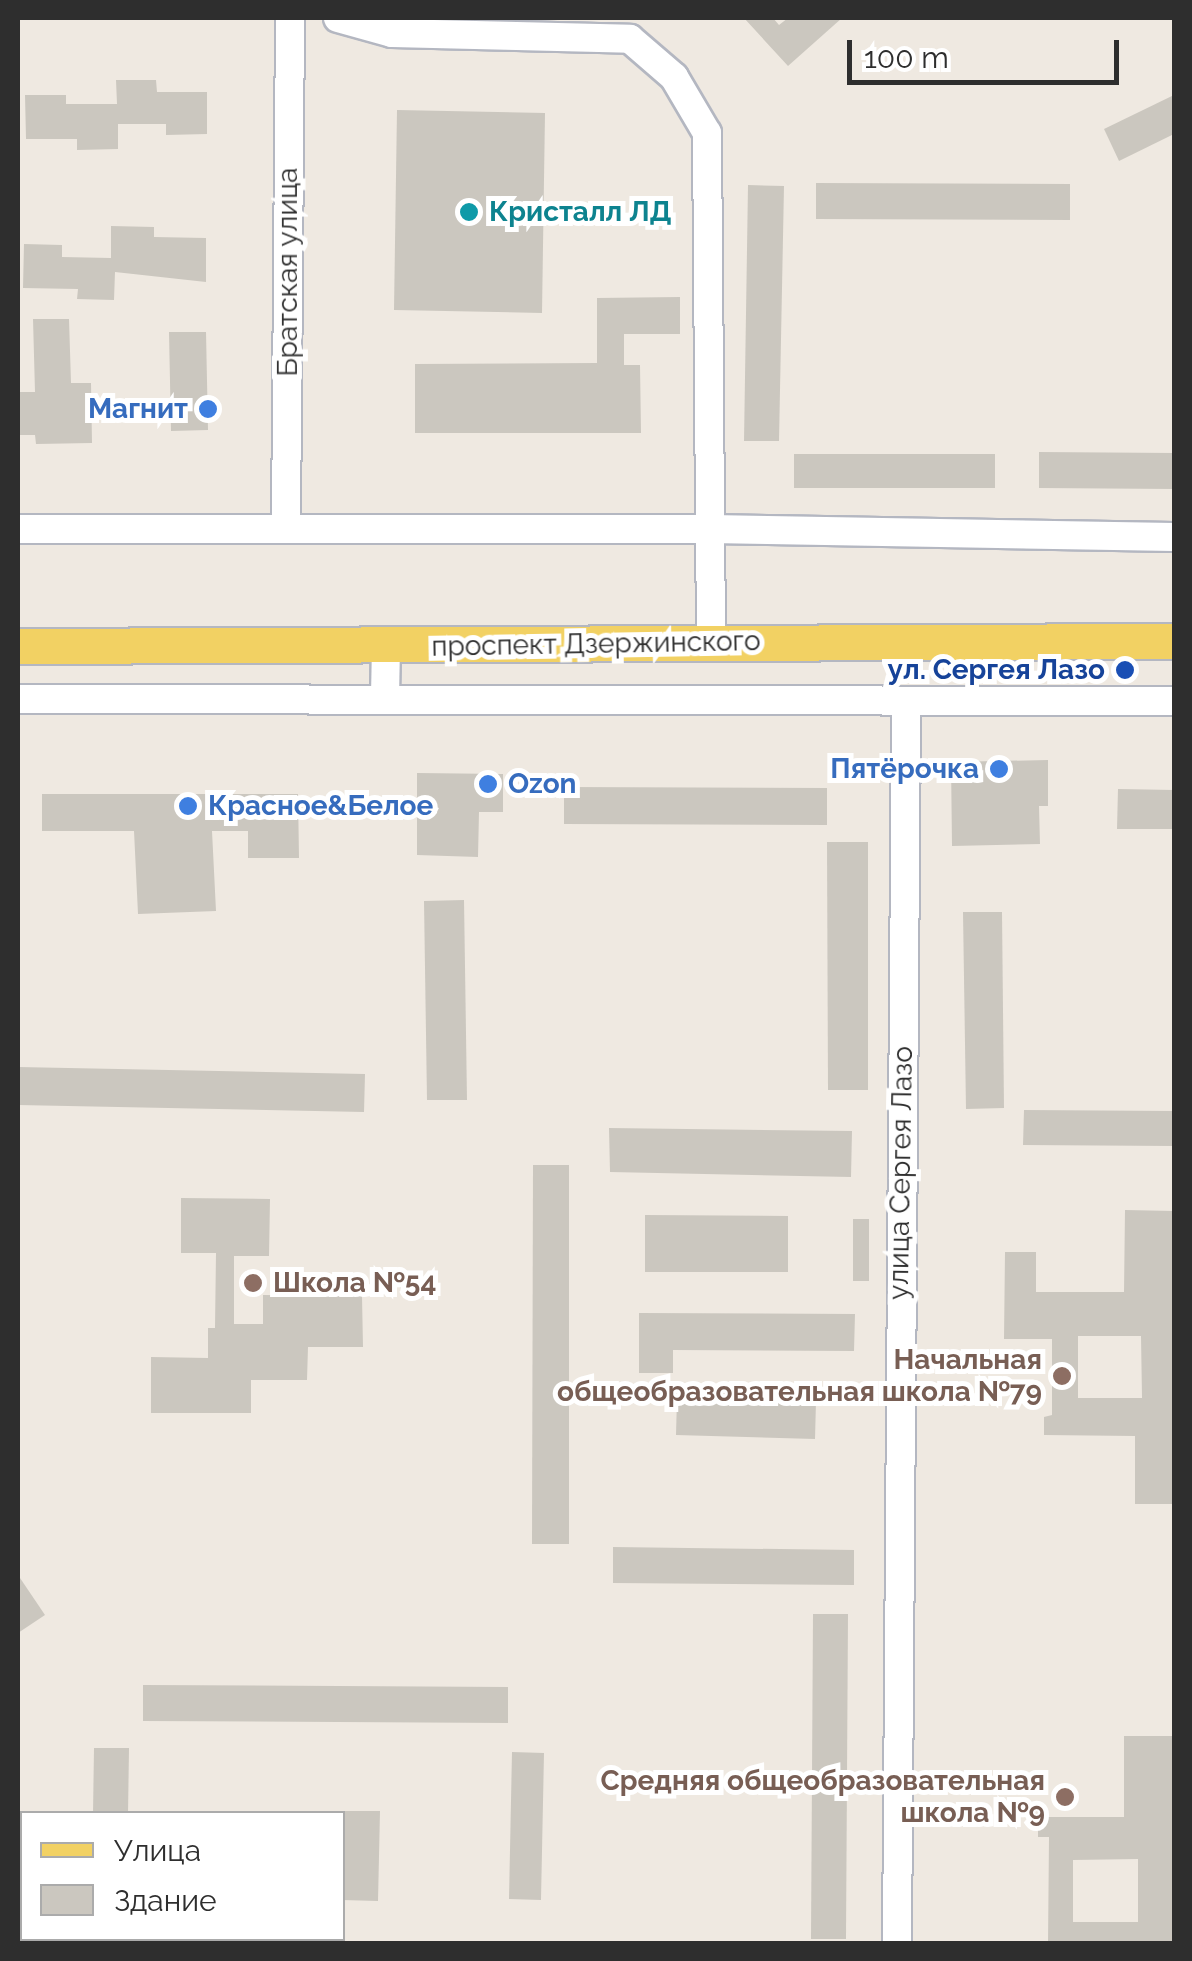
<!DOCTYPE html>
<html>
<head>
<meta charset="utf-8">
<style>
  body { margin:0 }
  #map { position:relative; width:1192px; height:1961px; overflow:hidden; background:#efe9e1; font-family:Raleway,sans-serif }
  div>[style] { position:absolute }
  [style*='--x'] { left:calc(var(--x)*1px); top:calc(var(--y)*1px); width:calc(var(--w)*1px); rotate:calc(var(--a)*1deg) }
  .building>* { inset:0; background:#cbc7bf }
  .roads { filter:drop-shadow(2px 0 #b4b7c1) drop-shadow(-2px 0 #b4b7c1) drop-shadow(0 2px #b4b7c1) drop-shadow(0 -2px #b4b7c1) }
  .minor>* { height:28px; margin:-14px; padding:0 14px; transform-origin:14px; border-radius:14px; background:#fff }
  .major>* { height:35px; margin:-17.5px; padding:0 17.5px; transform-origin:17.5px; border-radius:17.5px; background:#f2d163 }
  .dots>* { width:28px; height:28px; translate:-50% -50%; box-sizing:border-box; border:5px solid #fff; border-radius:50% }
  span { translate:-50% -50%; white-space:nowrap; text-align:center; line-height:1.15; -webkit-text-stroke:10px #fff; paint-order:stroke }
  .culture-label { font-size:28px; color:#0d838f; font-weight:700 }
  .left { translate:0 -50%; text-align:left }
  .street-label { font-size:28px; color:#2e2e2e }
  .shop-label { font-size:28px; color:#366cbe; font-weight:700 }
  .right { translate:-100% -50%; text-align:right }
  .transit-label { font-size:28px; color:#164399; font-weight:700 }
  .education-label { font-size:28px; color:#785e54; font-weight:700 }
  .frame { position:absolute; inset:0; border:20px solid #2e2e2e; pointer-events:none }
  .legend { position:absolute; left:20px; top:1811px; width:325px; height:130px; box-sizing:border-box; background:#fff; border:2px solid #ababab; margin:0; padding:12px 18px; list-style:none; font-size:30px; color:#2e2e2e }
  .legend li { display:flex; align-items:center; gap:20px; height:50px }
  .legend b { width:50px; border:2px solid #ababab }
  .scale { position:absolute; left:847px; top:40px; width:272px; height:45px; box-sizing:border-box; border:5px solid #2e2e2e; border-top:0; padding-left:12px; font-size:30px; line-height:35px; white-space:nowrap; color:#2e2e2e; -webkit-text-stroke:8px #fff; paint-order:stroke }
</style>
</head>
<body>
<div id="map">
  <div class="building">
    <i style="clip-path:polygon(744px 18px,773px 18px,779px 25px,788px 18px,842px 18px,788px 66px)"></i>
    <i style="clip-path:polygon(116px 80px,156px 80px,157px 92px,207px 92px,207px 134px,166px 135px,166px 124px,118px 124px,118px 149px,77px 150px,77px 139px,26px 139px,25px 95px,66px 95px,66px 104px,117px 104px)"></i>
    <i style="clip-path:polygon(1174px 95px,1174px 134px,1119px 161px,1104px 129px)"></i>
    <i style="clip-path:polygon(397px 110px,545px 113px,542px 313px,394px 310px)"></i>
    <i style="clip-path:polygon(816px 183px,1070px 184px,1070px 220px,816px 219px)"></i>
    <i style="clip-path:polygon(748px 185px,784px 186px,779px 441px,744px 441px)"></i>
    <i style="clip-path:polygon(111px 226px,154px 227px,154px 237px,206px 238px,206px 282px,115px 272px,114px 300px,77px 299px,78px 289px,23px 288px,24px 244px,62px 245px,62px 257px,111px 258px)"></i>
    <i style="clip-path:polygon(680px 297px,680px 334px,624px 334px,624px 365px,640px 365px,641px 433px,415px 433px,415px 364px,597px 363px,597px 298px)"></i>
    <i style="clip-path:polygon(33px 319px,69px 319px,71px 383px,91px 383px,92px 443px,36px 444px,35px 435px,18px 435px,18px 392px,35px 392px)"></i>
    <i style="clip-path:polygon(169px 332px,206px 332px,208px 430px,171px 431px)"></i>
    <i style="clip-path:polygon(1039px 452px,1174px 453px,1174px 489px,1039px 488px)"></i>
    <i style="clip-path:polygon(794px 454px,995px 454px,995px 488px,794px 488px)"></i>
    <i style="clip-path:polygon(1048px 760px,1048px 806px,1039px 806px,1040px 844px,952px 846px,951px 762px)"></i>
    <i style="clip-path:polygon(417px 773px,503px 774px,503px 812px,479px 812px,478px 857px,417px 855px)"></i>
    <i style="clip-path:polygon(564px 787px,827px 788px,827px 825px,564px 824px)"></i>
    <i style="clip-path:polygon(1118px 789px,1174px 790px,1174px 829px,1117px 829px)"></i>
    <i style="clip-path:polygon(42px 794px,298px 794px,299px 858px,248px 858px,248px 831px,212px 831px,216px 911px,138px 914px,134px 831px,42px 831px)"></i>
    <i style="clip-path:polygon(827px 842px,868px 842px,868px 1090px,828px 1090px)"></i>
    <i style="clip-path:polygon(464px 900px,467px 1100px,427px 1100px,424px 901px)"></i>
    <i style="clip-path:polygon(963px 912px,1002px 912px,1004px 1108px,966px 1109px)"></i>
    <i style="clip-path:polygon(18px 1067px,365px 1074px,364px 1112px,18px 1105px)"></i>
    <i style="clip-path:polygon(1024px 1110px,1174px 1111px,1174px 1146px,1023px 1145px)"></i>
    <i style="clip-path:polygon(609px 1128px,852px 1131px,851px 1177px,610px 1172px)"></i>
    <i style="clip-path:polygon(533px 1165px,569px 1165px,569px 1544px,532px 1544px)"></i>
    <i style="clip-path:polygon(181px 1198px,270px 1199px,269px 1256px,234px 1256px,234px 1324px,263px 1324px,263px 1295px,362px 1296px,363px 1347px,308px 1347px,307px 1380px,251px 1380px,251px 1413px,151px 1413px,151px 1357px,208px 1358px,208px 1328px,215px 1328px,216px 1253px,181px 1253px)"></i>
    <i style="clip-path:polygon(evenodd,1125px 1210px,1174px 1211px,1174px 1504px,1135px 1504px,1135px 1436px,1044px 1435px,1044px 1417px,1052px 1415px,1052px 1339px,1004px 1339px,1005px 1252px,1036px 1252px,1036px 1292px,1124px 1292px,1125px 1210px,1078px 1336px,1141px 1336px,1142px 1398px,1078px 1398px,1078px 1336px)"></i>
    <i style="clip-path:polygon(645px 1215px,788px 1216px,788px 1272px,645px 1272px)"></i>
    <i style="clip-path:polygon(853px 1219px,869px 1219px,869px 1281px,853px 1281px)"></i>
    <i style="clip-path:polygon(639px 1313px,855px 1314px,854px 1351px,673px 1350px,673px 1373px,639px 1373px)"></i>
    <i style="clip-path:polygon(677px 1398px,816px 1401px,815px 1439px,676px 1435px)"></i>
    <i style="clip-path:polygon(613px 1547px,854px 1550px,854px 1585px,613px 1583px)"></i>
    <i style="clip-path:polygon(18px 1575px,45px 1615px,18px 1633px)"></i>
    <i style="clip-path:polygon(813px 1614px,848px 1614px,846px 1939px,811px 1939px)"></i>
    <i style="clip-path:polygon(143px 1685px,508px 1687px,508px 1723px,143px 1721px)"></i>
    <i style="clip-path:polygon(evenodd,1124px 1736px,1174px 1736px,1173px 1944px,1048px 1944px,1049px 1837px,1038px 1837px,1038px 1817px,1124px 1817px,1124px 1736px,1138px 1859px,1138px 1922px,1073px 1922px,1073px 1860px,1138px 1859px)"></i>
    <i style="clip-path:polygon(94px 1748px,129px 1748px,128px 1814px,93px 1814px)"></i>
    <i style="clip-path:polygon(512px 1752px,544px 1753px,541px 1900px,509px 1899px)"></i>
    <i style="clip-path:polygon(342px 1811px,380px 1811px,378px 1901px,342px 1900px)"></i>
  </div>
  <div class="roads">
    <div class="minor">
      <i style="--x:338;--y:18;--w:56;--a:15.5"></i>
      <i style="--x:392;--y:33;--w:238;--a:1.4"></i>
      <i style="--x:630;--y:39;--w:58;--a:40.8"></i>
      <i style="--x:674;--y:77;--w:65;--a:59.5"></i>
      <i style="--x:707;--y:133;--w:510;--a:89.55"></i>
      <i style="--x:286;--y:527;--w:509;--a:-89.55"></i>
      <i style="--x:18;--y:529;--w:692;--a:0"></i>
      <i style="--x:710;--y:529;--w:464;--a:1"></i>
      <i style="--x:385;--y:697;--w:51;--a:-88.9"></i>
      <i style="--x:18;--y:699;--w:1156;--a:0.1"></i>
      <i style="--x:897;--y:1944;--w:1242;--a:-89.58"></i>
    </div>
    <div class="major">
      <i style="--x:18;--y:646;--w:1156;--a:-0.25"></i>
    </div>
  </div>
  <div class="dots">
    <i style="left:469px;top:212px;background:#0f9aa8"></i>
    <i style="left:208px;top:409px;background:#3f7fe0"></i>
    <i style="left:1125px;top:670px;background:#1a4fb4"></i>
    <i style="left:999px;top:769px;background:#3f7fe0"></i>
    <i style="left:488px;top:784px;background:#3f7fe0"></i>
    <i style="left:188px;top:806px;background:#3f7fe0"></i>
    <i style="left:253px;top:1283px;background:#8d6e63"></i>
    <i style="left:1062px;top:1376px;background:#8d6e63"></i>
    <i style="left:1065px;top:1797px;background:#8d6e63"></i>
  </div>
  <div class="culture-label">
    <span class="left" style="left:489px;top:212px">Кристалл ЛД</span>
  </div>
  <div class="street-label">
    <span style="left:288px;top:272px;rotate:-90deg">Братская улица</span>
    <span style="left:596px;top:644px;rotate:-1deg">проспект Дзержинского</span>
    <span style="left:901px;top:1173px;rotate:-89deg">улица Сергея Лазо</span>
  </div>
  <div class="shop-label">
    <span class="right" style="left:188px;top:409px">Магнит</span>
    <span class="right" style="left:979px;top:769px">Пятёрочка</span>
    <span class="left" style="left:508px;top:784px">Ozon</span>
    <span class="left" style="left:208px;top:806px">Красное&amp;Белое</span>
  </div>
  <div class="transit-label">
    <span class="right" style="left:1105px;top:670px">ул. Сергея Лазо</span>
  </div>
  <div class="education-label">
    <span class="left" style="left:273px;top:1283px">Школа №54</span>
    <span class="right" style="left:1042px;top:1376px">Начальная<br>общеобразовательная школа №79</span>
    <span class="right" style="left:1045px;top:1797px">Средняя общеобразовательная<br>школа №9</span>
  </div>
  <div class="frame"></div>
  <ul class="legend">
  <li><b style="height:12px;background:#f2d163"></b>Улица</li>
  <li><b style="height:28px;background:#cbc7bf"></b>Здание</li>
  </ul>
  <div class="scale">100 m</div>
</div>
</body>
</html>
